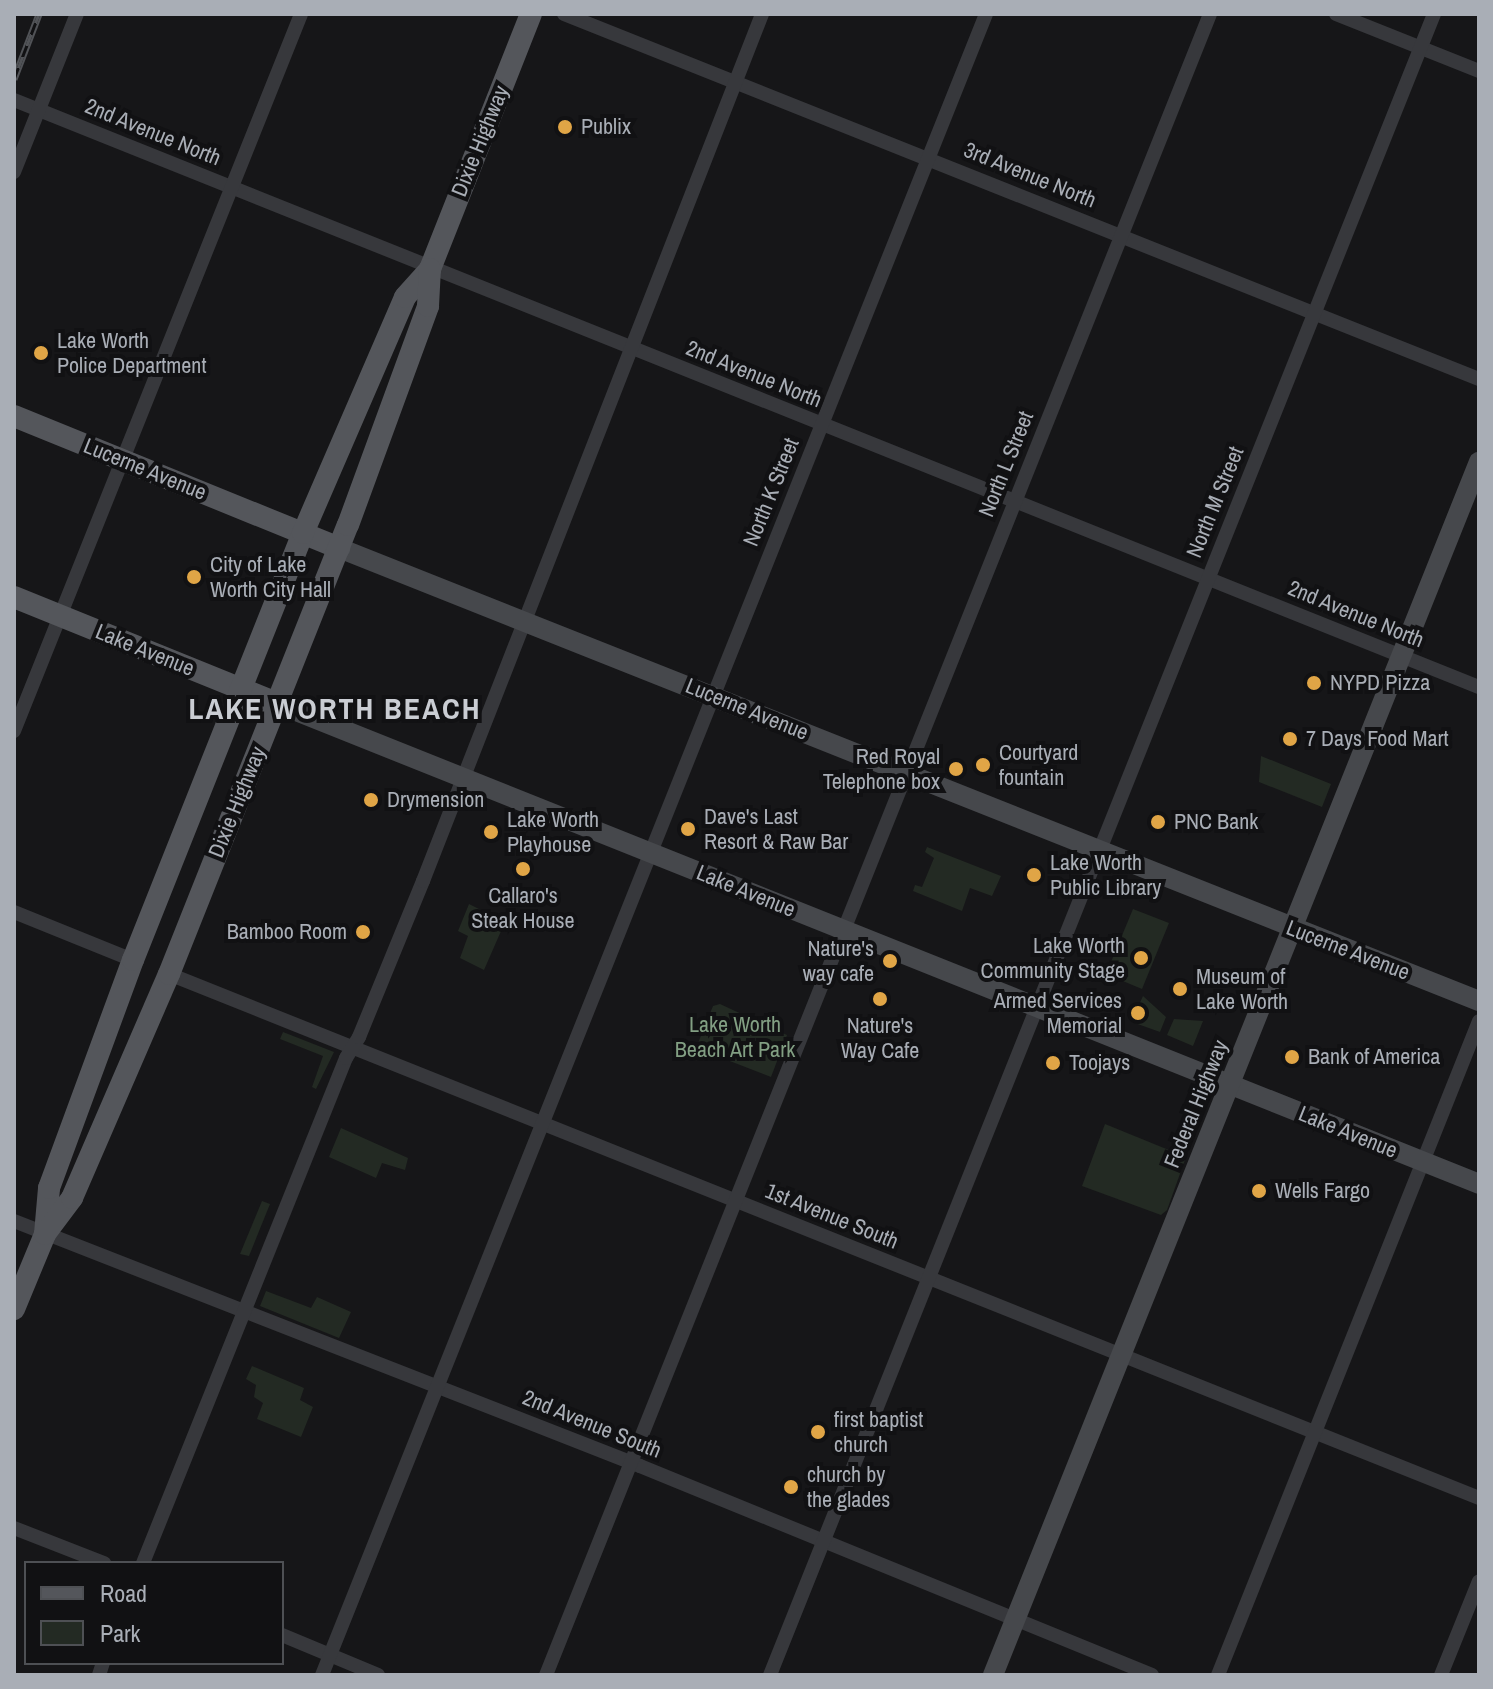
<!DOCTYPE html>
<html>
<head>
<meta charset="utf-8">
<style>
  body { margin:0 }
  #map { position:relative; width:1493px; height:1689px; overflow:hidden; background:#161618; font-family:"Archivo Narrow",sans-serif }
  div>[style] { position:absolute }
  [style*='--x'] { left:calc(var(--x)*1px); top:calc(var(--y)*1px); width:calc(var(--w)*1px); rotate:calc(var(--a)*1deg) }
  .green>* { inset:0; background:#232a23 }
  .street>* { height:14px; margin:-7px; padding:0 7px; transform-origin:7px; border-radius:7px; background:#37383c }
  .secondary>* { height:20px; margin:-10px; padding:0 10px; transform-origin:10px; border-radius:10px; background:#46484c }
  .primary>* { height:22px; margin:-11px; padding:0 11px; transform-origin:11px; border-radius:11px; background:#54565b }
  .rail>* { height:7px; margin-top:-3.5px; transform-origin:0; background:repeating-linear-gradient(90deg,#111113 0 12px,#515357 0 24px); box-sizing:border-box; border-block:2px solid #515357 }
  .dots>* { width:22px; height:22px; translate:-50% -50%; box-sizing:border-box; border:4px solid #111113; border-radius:50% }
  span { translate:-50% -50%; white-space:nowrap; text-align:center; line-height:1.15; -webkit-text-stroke:8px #111113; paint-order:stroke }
  .poi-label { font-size:22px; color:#a9aeb6 }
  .left { translate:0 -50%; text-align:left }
  .right { translate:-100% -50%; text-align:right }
  .street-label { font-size:22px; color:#a9aeb6 }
  .park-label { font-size:22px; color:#829f83 }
  .district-label { font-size:30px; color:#cacdd3; font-weight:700; letter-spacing:2px }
  .frame { position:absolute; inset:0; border:16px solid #a9aeb6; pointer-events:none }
  .legend { position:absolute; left:24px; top:1561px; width:260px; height:104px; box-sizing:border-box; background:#111113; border:2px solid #4e5054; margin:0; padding:10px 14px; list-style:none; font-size:24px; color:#a9aeb6 }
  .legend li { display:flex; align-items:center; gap:16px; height:40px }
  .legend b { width:40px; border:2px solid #4e5054 }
</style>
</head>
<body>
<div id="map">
  <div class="green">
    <i style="clip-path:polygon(1261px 756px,1331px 784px,1322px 807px,1259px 782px)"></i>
    <i style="clip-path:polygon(927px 847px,1001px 876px,992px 896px,970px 888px,962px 911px,913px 891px,915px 885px,922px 887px,934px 858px,925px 852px)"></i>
    <i style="clip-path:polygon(469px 904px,505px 922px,484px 970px,460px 958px,468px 936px,458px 931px)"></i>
    <i style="clip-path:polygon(1133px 909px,1169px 923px,1142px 989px,1106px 974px)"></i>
    <i style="clip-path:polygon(1143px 996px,1166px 1017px,1160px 1032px,1132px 1022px,1134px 1017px,1140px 1018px,1143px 1011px,1137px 1009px)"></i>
    <i style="clip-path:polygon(720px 1004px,787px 1035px,771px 1077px,696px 1048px,713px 1006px)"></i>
    <i style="clip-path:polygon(1174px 1019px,1203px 1021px,1193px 1046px,1167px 1035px)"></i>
    <i style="clip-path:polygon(283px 1032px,334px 1052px,316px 1089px,312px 1087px,323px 1056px,280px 1039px)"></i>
    <i style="clip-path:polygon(1105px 1124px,1186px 1157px,1167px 1210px,1161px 1215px,1082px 1186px)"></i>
    <i style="clip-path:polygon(341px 1128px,408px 1158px,405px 1170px,382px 1163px,376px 1178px,329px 1157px)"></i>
    <i style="clip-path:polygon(262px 1201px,270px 1204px,249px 1256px,240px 1254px)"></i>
    <i style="clip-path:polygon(266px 1291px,311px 1308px,317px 1297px,351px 1312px,339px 1338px,260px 1306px)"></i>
    <i style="clip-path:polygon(252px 1366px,304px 1388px,300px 1400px,313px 1407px,301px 1437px,257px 1419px,263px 1403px,254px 1397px,256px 1385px,246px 1379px)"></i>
  </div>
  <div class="street">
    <i style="--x:564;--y:14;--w:985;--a:21.75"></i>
    <i style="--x:1336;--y:14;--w:154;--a:21.7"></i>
    <i style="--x:14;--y:100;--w:1578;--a:21.84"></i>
    <i style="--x:14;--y:172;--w:170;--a:-68.3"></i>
    <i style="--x:14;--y:731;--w:772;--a:-68.18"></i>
    <i style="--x:14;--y:912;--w:128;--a:22"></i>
    <i style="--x:169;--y:974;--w:1411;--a:21.8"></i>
    <i style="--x:14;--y:1221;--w:672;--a:21.37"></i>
    <i style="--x:640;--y:1466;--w:553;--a:22.21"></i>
    <i style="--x:14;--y:1528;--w:97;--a:21.3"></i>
    <i style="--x:143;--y:1563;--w:544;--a:-68.1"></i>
    <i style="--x:346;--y:1058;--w:25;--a:-58"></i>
    <i style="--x:359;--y:1037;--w:169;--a:-67.7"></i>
    <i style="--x:423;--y:881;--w:931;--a:-68.64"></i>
    <i style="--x:282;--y:1635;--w:104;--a:22.6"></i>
    <i style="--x:99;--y:1675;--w:13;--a:-72"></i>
    <i style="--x:322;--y:1675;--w:1789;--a:-68.21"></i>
    <i style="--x:546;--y:1675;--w:1789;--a:-68.21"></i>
    <i style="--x:770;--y:1675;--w:1789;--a:-68.21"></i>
    <i style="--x:1218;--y:1675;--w:704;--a:-68.24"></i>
    <i style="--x:1441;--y:1675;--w:101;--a:-68"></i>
  </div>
  <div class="secondary">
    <i style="--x:339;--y:548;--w:1227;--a:21.67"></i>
    <i style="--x:276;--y:703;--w:1296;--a:21.79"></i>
    <i style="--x:993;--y:1675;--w:1307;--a:-68.17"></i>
  </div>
  <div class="primary">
    <i style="--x:14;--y:416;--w:351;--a:22.1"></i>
    <i style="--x:14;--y:597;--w:283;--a:22"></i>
    <i style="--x:45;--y:1234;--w:46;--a:-85"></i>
    <i style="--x:49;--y:1188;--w:243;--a:-69.8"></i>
    <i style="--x:133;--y:960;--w:460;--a:-68.3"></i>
    <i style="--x:303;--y:533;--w:257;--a:-66.6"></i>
    <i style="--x:405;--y:297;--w:38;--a:-48"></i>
    <i style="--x:430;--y:269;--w:274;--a:-68.4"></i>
    <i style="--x:14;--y:1309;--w:81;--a:-67.5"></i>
    <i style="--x:45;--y:1234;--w:45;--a:-53.1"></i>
    <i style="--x:72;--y:1198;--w:244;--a:-66.6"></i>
    <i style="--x:169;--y:974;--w:483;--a:-68.3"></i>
    <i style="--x:348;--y:525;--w:233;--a:-69.9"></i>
    <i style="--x:428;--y:306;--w:37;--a:-87"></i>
  </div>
  <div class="rail">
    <i style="--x:14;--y:79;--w:70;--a:-69"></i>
  </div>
  <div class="dots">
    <i style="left:565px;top:127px;background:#e0a546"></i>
    <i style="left:41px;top:353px;background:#e0a546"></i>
    <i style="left:194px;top:577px;background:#e0a546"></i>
    <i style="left:1314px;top:683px;background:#e0a546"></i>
    <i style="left:1290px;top:739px;background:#e0a546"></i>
    <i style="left:983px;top:765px;background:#e0a546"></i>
    <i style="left:956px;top:769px;background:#e0a546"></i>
    <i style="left:371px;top:800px;background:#e0a546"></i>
    <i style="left:1158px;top:822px;background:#e0a546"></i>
    <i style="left:688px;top:829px;background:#e0a546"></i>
    <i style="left:491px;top:832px;background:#e0a546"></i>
    <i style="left:523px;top:869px;background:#e0a546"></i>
    <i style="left:1034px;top:875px;background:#e0a546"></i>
    <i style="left:363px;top:932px;background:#e0a546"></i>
    <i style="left:1141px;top:958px;background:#e0a546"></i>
    <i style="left:890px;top:961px;background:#e0a546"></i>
    <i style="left:1180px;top:989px;background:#e0a546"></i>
    <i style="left:880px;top:999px;background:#e0a546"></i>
    <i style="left:1138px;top:1013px;background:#e0a546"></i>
    <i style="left:1292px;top:1057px;background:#e0a546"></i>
    <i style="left:1053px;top:1063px;background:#e0a546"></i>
    <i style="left:1259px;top:1191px;background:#e0a546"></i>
    <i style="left:818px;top:1432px;background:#e0a546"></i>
    <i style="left:791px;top:1487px;background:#e0a546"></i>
  </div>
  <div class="poi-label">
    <span class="left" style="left:581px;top:127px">Publix</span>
    <span class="left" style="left:57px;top:353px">Lake Worth<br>Police Department</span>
    <span class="left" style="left:210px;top:577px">City of Lake<br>Worth City Hall</span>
    <span class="left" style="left:1330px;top:683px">NYPD Pizza</span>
    <span class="left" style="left:1306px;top:739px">7 Days Food Mart</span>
    <span class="left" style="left:999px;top:765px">Courtyard<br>fountain</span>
    <span class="right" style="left:940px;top:769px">Red Royal<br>Telephone box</span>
    <span class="left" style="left:387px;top:800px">Drymension</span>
    <span class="left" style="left:704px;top:829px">Dave's Last<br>Resort &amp; Raw Bar</span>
    <span class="left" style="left:507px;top:832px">Lake Worth<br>Playhouse</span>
    <span class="left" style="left:1174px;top:822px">PNC Bank</span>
    <span class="left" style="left:1050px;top:875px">Lake Worth<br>Public Library</span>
    <span style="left:523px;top:908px">Callaro's<br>Steak House</span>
    <span class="right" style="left:347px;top:932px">Bamboo Room</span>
    <span class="right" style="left:1125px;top:958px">Lake Worth<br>Community Stage</span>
    <span class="right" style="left:874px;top:961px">Nature's<br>way cafe</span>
    <span class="left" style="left:1196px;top:989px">Museum of<br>Lake Worth</span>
    <span class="right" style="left:1122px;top:1013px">Armed Services<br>Memorial</span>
    <span style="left:880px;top:1038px">Nature's<br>Way Cafe</span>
    <span class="left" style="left:1308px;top:1057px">Bank of America</span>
    <span class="left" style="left:1069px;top:1063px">Toojays</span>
    <span class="left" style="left:1275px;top:1191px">Wells Fargo</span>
    <span class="left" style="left:834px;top:1432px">first baptist<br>church</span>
    <span class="left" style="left:807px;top:1487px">church by<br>the glades</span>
  </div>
  <div class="street-label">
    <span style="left:153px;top:132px;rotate:22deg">2nd Avenue North</span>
    <span style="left:480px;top:141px;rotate:-68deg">Dixie Highway</span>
    <span style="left:1030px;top:175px;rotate:22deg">3rd Avenue North</span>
    <span style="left:754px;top:374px;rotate:22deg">2nd Avenue North</span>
    <span style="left:1006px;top:464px;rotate:-68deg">North L Street</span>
    <span style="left:145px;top:469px;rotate:22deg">Lucerne Avenue</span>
    <span style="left:771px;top:492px;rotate:-68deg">North K Street</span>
    <span style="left:1215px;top:502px;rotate:-68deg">North M Street</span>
    <span style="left:1356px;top:614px;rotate:22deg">2nd Avenue North</span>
    <span style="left:145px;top:650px;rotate:22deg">Lake Avenue</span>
    <span style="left:747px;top:709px;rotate:22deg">Lucerne Avenue</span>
    <span style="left:237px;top:802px;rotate:-68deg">Dixie Highway</span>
    <span style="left:746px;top:891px;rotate:22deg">Lake Avenue</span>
    <span style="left:1348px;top:950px;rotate:21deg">Lucerne Avenue</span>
    <span style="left:1196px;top:1104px;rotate:-68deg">Federal Highway</span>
    <span style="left:1348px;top:1132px;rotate:22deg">Lake Avenue</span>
    <span style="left:832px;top:1216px;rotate:22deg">1st Avenue South</span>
    <span style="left:592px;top:1424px;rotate:22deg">2nd Avenue South</span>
  </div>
  <div class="park-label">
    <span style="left:735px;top:1037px">Lake Worth<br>Beach Art Park</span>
  </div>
  <div class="district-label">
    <span style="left:335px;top:708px">LAKE WORTH BEACH</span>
  </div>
  <div class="frame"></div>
  <ul class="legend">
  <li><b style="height:10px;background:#54565b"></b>Road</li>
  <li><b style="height:22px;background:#232a23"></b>Park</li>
  </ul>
</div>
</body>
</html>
